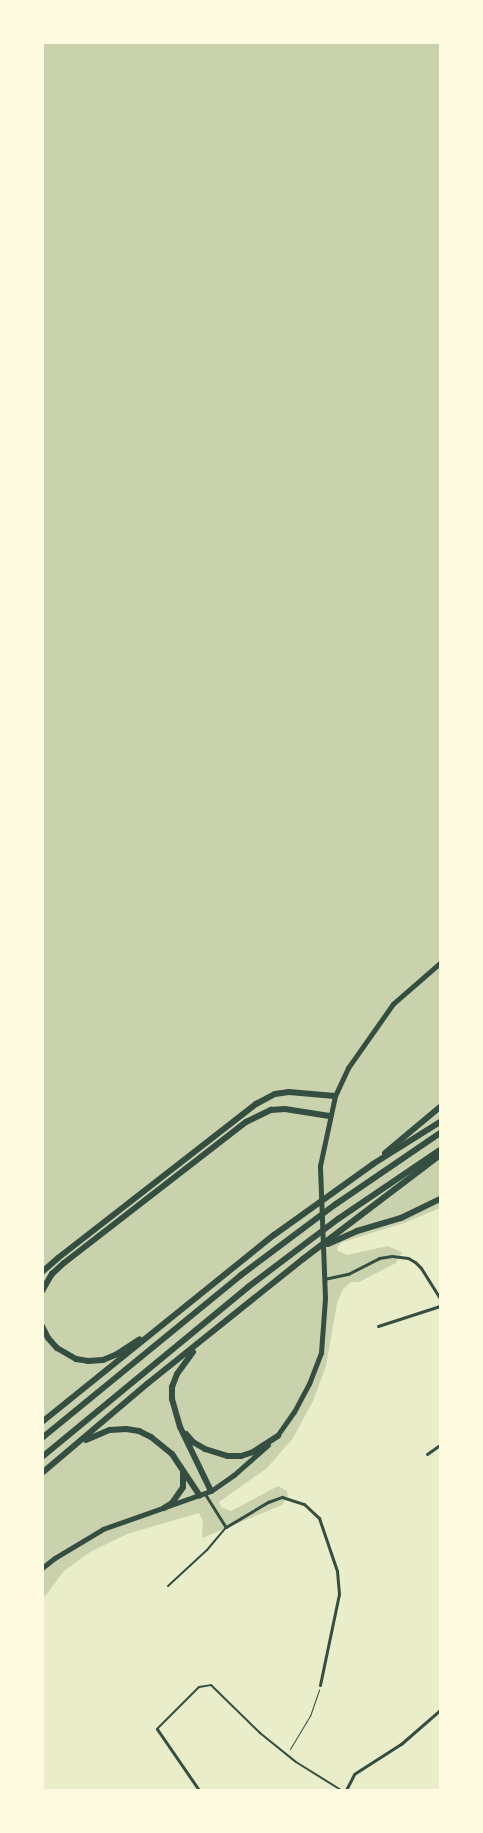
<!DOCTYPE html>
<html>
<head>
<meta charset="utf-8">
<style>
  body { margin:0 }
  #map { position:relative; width:483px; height:1833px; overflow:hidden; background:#e9edc9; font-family:"PT Sans Narrow",sans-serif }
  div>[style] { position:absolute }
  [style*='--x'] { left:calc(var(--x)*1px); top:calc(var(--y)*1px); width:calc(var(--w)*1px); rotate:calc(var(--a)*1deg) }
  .green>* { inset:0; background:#cad2ad }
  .path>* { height:1px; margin:-0.5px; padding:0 0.5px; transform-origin:0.5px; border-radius:0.5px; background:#344e41 }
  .service>* { height:2px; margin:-1px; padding:0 1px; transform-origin:1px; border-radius:1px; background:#344e41 }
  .minor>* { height:3px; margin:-1.5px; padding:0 1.5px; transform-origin:1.5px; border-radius:1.5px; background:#344e41 }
  .tertiary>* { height:4.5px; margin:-2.25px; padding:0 2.25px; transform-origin:2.25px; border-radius:2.25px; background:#344e41 }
  .motorway>* { height:6px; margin:-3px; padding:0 3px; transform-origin:3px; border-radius:3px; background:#344e41 }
  span { translate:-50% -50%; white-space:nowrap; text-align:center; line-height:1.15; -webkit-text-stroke:4.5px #fefae0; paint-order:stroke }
  .frame { position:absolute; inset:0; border:44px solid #fefae0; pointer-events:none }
</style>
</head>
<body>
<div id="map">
  <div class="green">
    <i style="clip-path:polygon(43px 43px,440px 43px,440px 1208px,404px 1223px,343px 1242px,337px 1247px,338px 1251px,347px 1255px,388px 1246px,402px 1252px,396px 1263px,359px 1282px,351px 1282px,343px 1289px,337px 1303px,326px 1366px,313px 1401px,293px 1438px,267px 1468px,219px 1502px,221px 1507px,231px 1511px,278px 1486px,287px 1491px,288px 1496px,282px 1505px,202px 1538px,203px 1521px,199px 1513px,127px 1534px,90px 1552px,64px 1571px,43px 1599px)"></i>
  </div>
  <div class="path">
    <i style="--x:290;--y:1749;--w:39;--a:-59"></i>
    <i style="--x:310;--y:1716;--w:28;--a:-71"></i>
  </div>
  <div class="service">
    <i style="--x:168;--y:1586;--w:53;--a:-42.7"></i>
    <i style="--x:207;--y:1550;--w:30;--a:-50"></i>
    <i style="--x:157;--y:1729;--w:59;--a:-45"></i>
    <i style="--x:199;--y:1687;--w:12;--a:-9"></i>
    <i style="--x:211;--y:1685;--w:69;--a:44.4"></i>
    <i style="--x:260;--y:1733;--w:46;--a:38.9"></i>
    <i style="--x:296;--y:1762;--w:53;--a:31.9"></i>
  </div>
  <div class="minor">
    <i style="--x:324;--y:1279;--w:25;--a:-12"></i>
    <i style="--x:348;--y:1274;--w:35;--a:-27"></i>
    <i style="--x:379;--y:1258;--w:13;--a:-9"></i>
    <i style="--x:392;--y:1256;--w:16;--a:7"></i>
    <i style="--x:408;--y:1258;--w:8;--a:30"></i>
    <i style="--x:415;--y:1262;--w:8;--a:45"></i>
    <i style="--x:421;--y:1268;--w:36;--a:58"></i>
    <i style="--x:378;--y:1326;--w:65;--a:-17.9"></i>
    <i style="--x:427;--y:1454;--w:16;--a:-35"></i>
    <i style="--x:205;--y:1494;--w:39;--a:58"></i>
    <i style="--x:226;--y:1527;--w:49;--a:-30.8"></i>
    <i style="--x:268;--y:1502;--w:15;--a:-20"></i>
    <i style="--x:282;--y:1497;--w:23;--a:18"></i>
    <i style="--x:304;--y:1504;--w:21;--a:43"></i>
    <i style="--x:319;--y:1518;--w:56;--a:71.2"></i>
    <i style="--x:337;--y:1571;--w:23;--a:85"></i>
    <i style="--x:339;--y:1594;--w:93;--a:101.8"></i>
    <i style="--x:157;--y:1729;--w:74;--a:55.5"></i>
    <i style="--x:346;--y:1790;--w:18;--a:-63"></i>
    <i style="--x:354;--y:1774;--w:56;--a:-32.6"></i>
    <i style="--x:401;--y:1744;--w:52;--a:-41.1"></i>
  </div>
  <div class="tertiary">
    <i style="--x:277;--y:1436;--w:29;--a:-55"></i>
    <i style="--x:294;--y:1412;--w:32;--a:-62"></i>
    <i style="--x:309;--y:1384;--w:33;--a:-69"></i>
    <i style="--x:321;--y:1353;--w:55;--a:-85.8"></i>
    <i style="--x:325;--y:1298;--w:132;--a:-92.2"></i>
    <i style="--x:320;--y:1166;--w:72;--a:-77.9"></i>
    <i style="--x:335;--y:1096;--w:31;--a:-65"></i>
    <i style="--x:348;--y:1068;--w:78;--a:-54.9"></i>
    <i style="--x:393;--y:1004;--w:62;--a:-41.1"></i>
    <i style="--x:42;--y:1568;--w:16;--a:-38"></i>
    <i style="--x:55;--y:1558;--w:56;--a:-31.1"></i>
    <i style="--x:103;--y:1529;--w:114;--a:-19.4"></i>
    <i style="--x:211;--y:1491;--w:28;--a:-35"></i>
    <i style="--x:234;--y:1475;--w:45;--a:-41.4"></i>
  </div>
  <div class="motorway">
    <i style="--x:385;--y:1153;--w:72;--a:-39.9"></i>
    <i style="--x:328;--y:1244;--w:32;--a:-24"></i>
    <i style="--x:357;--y:1231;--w:46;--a:-16.5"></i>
    <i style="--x:401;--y:1218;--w:43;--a:-26"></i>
    <i style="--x:42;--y:1272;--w:21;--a:-41"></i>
    <i style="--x:58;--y:1258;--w:251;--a:-37.9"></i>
    <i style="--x:256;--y:1104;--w:21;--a:-28"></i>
    <i style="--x:275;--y:1094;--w:14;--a:-8"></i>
    <i style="--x:289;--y:1092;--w:46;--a:5"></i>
    <i style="--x:42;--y:1291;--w:20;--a:-60"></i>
    <i style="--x:52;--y:1274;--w:16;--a:-43"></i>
    <i style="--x:64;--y:1263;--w:230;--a:-37.8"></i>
    <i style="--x:246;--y:1122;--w:28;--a:-26"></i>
    <i style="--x:271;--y:1110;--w:14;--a:-4"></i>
    <i style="--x:285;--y:1109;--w:45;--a:9"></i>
    <i style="--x:42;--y:1326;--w:13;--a:63"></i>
    <i style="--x:48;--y:1338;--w:13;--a:48"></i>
    <i style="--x:57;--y:1348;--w:22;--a:30"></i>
    <i style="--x:76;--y:1359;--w:12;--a:9"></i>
    <i style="--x:88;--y:1361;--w:15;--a:-4"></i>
    <i style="--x:103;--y:1360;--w:15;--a:-23"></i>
    <i style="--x:117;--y:1354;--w:27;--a:-33"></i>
    <i style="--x:193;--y:1352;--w:27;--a:126"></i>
    <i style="--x:177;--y:1374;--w:14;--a:111"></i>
    <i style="--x:172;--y:1387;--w:12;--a:90"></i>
    <i style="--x:172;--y:1399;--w:29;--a:74"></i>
    <i style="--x:180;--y:1427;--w:71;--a:64.2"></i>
    <i style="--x:42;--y:1422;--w:298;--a:-38.9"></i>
    <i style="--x:274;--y:1235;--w:122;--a:-35.6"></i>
    <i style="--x:373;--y:1164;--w:79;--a:-32.1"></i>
    <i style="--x:186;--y:1434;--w:11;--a:49"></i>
    <i style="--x:193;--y:1442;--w:14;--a:30"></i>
    <i style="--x:205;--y:1449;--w:24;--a:17"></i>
    <i style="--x:228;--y:1456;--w:13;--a:0"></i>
    <i style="--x:241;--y:1456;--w:13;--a:-18"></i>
    <i style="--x:253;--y:1452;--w:30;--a:-33"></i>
    <i style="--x:42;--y:1438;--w:257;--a:-39.3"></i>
    <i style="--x:241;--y:1275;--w:119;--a:-36.8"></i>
    <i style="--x:336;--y:1204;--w:126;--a:-34.3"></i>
    <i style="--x:86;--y:1440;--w:26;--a:-23"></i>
    <i style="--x:110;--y:1430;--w:16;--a:-4"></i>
    <i style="--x:126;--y:1429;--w:13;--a:9"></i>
    <i style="--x:139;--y:1431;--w:13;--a:27"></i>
    <i style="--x:151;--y:1437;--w:27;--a:39"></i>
    <i style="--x:172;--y:1454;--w:50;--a:56.3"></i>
    <i style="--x:42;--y:1457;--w:267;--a:-39.5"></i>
    <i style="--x:248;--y:1287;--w:113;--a:-37.1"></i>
    <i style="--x:338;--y:1219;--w:123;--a:-34.1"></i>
    <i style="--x:42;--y:1473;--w:138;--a:-40.3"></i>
    <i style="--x:147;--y:1384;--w:200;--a:-38.7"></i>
    <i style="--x:303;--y:1259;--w:172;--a:-37.2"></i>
    <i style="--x:164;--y:1508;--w:9;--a:-32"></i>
    <i style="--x:172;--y:1503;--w:19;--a:-55"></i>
    <i style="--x:183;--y:1487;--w:16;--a:-90"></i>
  </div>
  <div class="frame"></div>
</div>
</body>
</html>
